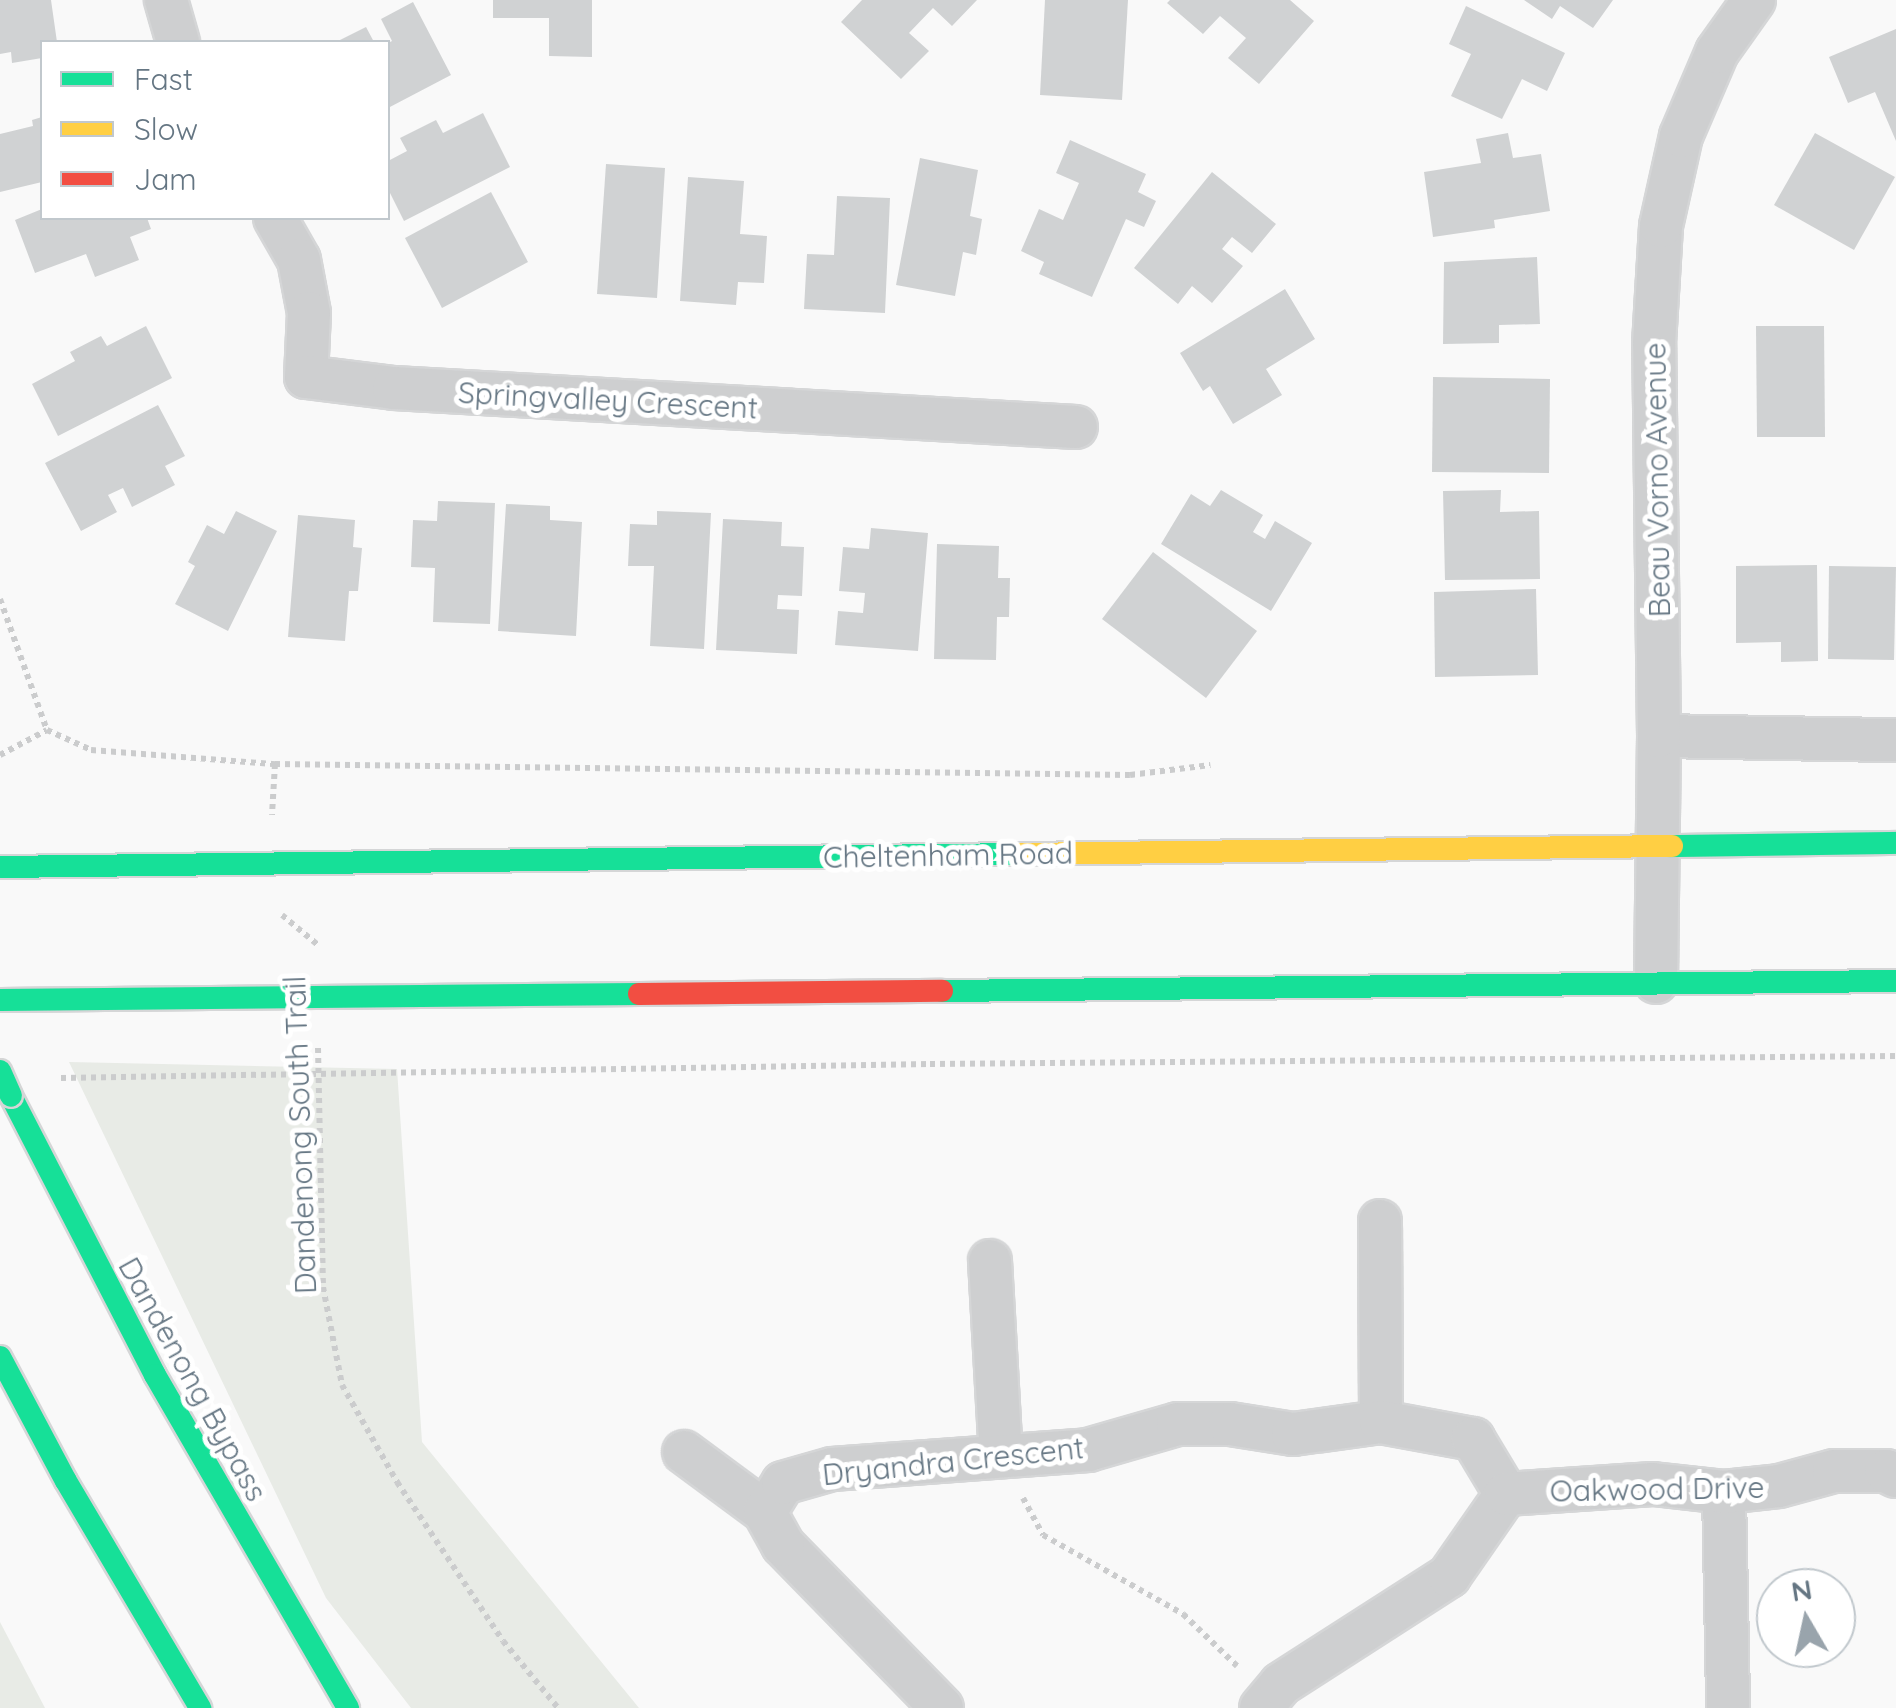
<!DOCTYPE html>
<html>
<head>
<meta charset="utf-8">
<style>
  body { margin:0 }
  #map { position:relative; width:1896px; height:1708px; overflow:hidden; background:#f9f9f9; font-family:Quicksand,sans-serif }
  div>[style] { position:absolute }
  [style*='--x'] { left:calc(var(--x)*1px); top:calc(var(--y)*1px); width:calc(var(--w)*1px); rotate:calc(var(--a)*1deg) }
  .green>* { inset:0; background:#e8ebe6 }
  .building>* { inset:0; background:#d0d2d3 }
  .path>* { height:6px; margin-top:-3px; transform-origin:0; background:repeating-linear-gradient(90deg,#cbcccd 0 5px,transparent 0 10px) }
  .roads { filter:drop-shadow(2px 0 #d5d6d7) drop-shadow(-2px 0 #d5d6d7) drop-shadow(0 2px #d5d6d7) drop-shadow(0 -2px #d5d6d7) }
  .street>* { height:42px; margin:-21px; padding:0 21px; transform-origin:21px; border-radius:21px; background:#cecfd0 }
  .fast>* { height:22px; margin:-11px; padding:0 11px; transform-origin:11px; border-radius:11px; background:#16e098 }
  .slow>* { height:22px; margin:-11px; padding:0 11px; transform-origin:11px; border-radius:11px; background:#ffcf43 }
  .jam>* { height:22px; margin:-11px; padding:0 11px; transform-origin:11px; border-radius:11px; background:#f24e42 }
  .bridges { filter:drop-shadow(2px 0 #d5d6d6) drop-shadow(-2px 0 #d5d6d6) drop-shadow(0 2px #d5d6d6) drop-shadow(0 -2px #d5d6d6) }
  .fast-bridge>* { height:22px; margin:-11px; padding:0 11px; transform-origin:11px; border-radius:11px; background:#16e098 }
  span { translate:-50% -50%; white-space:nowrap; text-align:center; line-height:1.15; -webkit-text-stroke:10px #fff; paint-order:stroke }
  .street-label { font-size:30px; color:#657683 }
  .legend { position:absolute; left:40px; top:40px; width:350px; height:180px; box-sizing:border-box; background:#fff; border:2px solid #c1c8cd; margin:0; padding:12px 18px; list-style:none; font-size:30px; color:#657683 }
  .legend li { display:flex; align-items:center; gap:20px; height:50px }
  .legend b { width:50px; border:2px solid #c1c8cd }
  .north { position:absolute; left:1756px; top:1568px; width:100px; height:100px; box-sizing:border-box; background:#fff; border:2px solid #c1c8cd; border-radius:50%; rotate:351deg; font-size:28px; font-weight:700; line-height:40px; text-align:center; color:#657683 }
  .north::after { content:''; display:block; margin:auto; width:35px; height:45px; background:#99a4ac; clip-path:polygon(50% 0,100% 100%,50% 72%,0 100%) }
</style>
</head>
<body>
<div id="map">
  <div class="green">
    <i style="clip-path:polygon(69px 1062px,397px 1069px,422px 1442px,639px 1708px,411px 1708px,326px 1598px)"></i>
    <i style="clip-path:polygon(0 1622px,45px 1708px,0 1708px)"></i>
  </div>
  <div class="building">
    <i style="clip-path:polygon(0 0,51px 0,57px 42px,42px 42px,42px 58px,12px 63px,11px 52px,0 54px)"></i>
    <i style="clip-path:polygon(493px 0,592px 0,592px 57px,549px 56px,549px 18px,493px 18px)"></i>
    <i style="clip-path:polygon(862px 0,977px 0,952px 26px,933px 8px,909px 33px,929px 51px,901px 79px,841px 22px)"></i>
    <i style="clip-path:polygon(1045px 0,1128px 0,1122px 100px,1040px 95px)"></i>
    <i style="clip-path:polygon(1170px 0,1290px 0,1314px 21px,1259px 84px,1228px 58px,1246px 38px,1220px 16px,1203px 34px,1167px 3px)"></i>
    <i style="clip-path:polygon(1524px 0,1613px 0,1593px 28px,1560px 6px,1552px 19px)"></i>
    <i style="clip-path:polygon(413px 2px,451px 75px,388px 108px,388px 43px,392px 41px,381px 19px)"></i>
    <i style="clip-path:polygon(1466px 6px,1565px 53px,1547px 91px,1522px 79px,1502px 119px,1451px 96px,1471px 54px,1449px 44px)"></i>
    <i style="clip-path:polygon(366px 27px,374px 42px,336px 42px)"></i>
    <i style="clip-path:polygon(1896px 29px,1896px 141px,1875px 92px,1848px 103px,1829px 57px)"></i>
    <i style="clip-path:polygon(483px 113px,510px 167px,404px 221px,388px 189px,388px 161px,407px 151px,400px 138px,436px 120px,443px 133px)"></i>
    <i style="clip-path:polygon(42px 117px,42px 182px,0 192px,0 134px,33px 126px,32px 120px)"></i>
    <i style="clip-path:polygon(1508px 133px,1513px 158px,1541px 154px,1550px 211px,1494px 220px,1495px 228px,1433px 237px,1424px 172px,1481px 163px,1476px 139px)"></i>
    <i style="clip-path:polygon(1815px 133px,1895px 177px,1854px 250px,1774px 205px)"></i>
    <i style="clip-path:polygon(1070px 140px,1146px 174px,1138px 192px,1156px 201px,1144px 227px,1126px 219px,1092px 297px,1039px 274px,1044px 262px,1021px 251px,1039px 209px,1063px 220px,1079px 183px,1056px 173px)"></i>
    <i style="clip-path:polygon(920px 158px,978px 170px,970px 216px,982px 219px,976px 255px,963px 252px,955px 296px,896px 285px)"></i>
    <i style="clip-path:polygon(606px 164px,665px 168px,657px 298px,597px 294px)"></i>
    <i style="clip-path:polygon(1212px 172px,1276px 224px,1252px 253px,1232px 237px,1222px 249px,1243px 266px,1212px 303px,1192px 286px,1178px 304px,1134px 268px)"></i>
    <i style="clip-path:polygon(688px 177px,744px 181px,740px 234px,767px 236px,764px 283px,738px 282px,736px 305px,680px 301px)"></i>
    <i style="clip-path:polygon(491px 192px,528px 262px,442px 308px,405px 238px)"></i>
    <i style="clip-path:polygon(837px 196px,890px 198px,885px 313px,804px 309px,807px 254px,834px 255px)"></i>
    <i style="clip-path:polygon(42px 209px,42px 218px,147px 218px,151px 229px,130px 237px,139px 260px,95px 277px,86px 254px,35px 273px,15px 220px)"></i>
    <i style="clip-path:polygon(1537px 257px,1540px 324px,1499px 325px,1499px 343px,1443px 344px,1444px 262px)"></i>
    <i style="clip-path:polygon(1285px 289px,1315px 339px,1266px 369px,1282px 395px,1233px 424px,1210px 386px,1203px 391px,1180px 353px)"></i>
    <i style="clip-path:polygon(146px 326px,172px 378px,58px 436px,32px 384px,75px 361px,70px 352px,101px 336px,107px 346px)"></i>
    <i style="clip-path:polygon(1756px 326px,1824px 326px,1825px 437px,1757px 437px)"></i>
    <i style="clip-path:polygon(1433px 377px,1550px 379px,1549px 473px,1432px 472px)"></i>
    <i style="clip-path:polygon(158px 405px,185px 456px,165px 466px,175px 485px,132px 507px,123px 488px,108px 495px,117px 512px,81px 531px,45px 463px)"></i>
    <i style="clip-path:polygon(1221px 490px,1263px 515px,1253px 532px,1265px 539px,1275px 521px,1312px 543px,1271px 611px,1161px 544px,1191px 494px,1210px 506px)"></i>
    <i style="clip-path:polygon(1501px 490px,1500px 512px,1539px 511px,1540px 579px,1445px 580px,1443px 491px)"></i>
    <i style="clip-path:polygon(438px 501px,495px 503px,490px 624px,433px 622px,435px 568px,411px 567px,413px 520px,437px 521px)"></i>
    <i style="clip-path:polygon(506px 504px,550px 506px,550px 520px,582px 522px,576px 636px,498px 631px)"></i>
    <i style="clip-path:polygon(236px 511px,277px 531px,228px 631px,175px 604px,195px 566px,188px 562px,207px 525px,224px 534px)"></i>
    <i style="clip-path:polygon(657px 511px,711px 513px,704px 649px,650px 646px,654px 566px,628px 566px,630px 524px,657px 525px)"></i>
    <i style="clip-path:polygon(298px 515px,355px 520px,353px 547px,362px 548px,358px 591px,349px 591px,345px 641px,288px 637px)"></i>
    <i style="clip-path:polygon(723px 519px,782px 522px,781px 546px,804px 547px,802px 596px,778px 595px,777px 609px,799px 610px,797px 654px,716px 650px)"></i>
    <i style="clip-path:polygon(871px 528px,928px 533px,918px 651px,835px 645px,838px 611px,863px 613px,865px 593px,839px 591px,843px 547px,869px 549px)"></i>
    <i style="clip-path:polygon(937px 544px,999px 546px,998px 578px,1010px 578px,1009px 617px,997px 617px,996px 660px,934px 659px)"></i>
    <i style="clip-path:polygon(1153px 552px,1257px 631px,1206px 698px,1102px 619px)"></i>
    <i style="clip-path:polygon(1817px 565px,1818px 661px,1781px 662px,1781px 642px,1736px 643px,1736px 566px)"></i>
    <i style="clip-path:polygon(1829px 566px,1896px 567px,1894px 660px,1828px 659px)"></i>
    <i style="clip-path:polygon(1536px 589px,1538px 675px,1435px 677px,1434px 592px)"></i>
  </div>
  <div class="path">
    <i style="--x:0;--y:599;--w:139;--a:70.3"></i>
    <i style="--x:47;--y:730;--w:48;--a:24.4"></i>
    <i style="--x:91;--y:750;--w:185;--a:4.4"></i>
    <i style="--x:275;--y:764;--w:51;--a:93.4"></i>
    <i style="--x:0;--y:755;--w:53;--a:-28"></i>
    <i style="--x:275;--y:764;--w:855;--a:0.74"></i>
    <i style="--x:1130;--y:775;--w:81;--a:-7.1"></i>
    <i style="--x:282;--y:915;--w:47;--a:39.8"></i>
    <i style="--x:318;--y:1048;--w:239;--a:88.8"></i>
    <i style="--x:323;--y:1287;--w:100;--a:79"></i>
    <i style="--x:342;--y:1385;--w:112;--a:60.4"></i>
    <i style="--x:397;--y:1482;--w:191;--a:56.3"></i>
    <i style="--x:503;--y:1641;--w:87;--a:50.6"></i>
    <i style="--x:61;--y:1078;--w:869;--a:-0.92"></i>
    <i style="--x:930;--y:1064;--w:966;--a:-0.47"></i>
    <i style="--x:1023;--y:1498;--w:42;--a:61.6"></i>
    <i style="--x:1043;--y:1535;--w:161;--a:29.4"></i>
    <i style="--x:1183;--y:1614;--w:75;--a:43.9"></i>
  </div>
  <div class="roads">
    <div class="street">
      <i style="--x:166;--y:0;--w:44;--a:74.1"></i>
      <i style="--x:275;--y:218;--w:48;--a:60.3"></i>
      <i style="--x:299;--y:260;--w:54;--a:79.3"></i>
      <i style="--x:309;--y:313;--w:64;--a:92.7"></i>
      <i style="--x:306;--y:377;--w:89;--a:7.1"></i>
      <i style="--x:394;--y:388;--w:683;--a:3.27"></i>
      <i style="--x:1659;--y:736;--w:237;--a:1"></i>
      <i style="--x:1656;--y:982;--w:246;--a:-89.3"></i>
      <i style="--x:1659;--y:736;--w:392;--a:-90.7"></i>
      <i style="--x:1654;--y:344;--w:118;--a:-86.6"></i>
      <i style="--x:1661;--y:226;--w:92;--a:-77.5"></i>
      <i style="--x:1681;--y:136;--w:91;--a:-66.8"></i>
      <i style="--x:1717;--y:52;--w:64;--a:-54.6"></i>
      <i style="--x:1380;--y:1221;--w:201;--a:89.7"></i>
      <i style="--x:990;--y:1261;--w:195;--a:86.8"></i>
      <i style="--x:684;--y:1452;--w:101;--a:36.5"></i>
      <i style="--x:1724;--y:1492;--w:216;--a:88.9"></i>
      <i style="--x:942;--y:1708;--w:228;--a:-134.3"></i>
      <i style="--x:783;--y:1545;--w:38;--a:-119"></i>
      <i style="--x:765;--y:1512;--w:34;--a:-58"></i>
      <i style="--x:783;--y:1483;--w:51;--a:-15.9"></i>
      <i style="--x:832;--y:1469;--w:257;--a:-4.2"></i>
      <i style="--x:1088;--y:1450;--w:94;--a:-16.1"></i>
      <i style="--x:1178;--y:1424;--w:52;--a:0"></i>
      <i style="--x:1230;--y:1424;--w:64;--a:9"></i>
      <i style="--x:1293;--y:1434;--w:89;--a:-7.8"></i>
      <i style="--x:1381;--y:1422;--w:94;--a:10.5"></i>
      <i style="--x:1473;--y:1439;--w:64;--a:59"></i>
      <i style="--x:1261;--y:1708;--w:31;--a:-50"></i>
      <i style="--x:1281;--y:1684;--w:200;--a:-32.7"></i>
      <i style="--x:1449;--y:1576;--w:100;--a:-55.2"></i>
      <i style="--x:1506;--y:1494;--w:147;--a:-3.9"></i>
      <i style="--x:1653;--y:1484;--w:71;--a:6.4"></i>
      <i style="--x:1724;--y:1492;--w:55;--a:-6.2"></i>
      <i style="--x:1779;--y:1486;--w:57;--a:-15.3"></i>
      <i style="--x:1834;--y:1471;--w:52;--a:0"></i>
      <i style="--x:1886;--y:1471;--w:11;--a:27"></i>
    </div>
    <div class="fast">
      <i style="--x:1672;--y:846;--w:224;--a:-0.8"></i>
      <i style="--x:0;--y:867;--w:1018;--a:-0.73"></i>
      <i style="--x:942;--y:991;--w:954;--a:-0.6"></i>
      <i style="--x:0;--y:1000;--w:639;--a:-0.54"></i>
      <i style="--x:11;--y:1096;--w:314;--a:62.7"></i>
      <i style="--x:155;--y:1375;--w:385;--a:59.9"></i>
      <i style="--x:0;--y:1357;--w:140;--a:62"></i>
      <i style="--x:66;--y:1481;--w:264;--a:59.4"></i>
    </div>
    <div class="slow">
      <i style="--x:1018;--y:854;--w:654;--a:-0.7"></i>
    </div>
    <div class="jam">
      <i style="--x:639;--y:994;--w:303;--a:-0.6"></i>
    </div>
  </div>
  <div class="bridges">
    <div class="fast-bridge">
      <i style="--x:0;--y:1071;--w:27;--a:66"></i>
    </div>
  </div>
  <div class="street-label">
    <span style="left:608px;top:400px;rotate:3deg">Springvalley Crescent</span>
    <span style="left:1657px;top:480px;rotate:-91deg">Beau Vorno Avenue</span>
    <span style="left:948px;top:855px;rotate:-1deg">Cheltenham Road</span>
    <span style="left:300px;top:1135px;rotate:-92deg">Dandenong South Trail</span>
    <span style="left:193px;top:1379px;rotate:61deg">Dandenong Bypass</span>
    <span style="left:953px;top:1461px;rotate:-6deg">Dryandra Crescent</span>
    <span style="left:1657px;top:1489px;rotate:-1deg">Oakwood Drive</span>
  </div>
  <ul class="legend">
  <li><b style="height:12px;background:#16e098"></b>Fast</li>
  <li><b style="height:12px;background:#ffcf43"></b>Slow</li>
  <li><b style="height:12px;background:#f24e42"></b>Jam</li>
  </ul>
  <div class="north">N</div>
</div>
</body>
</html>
